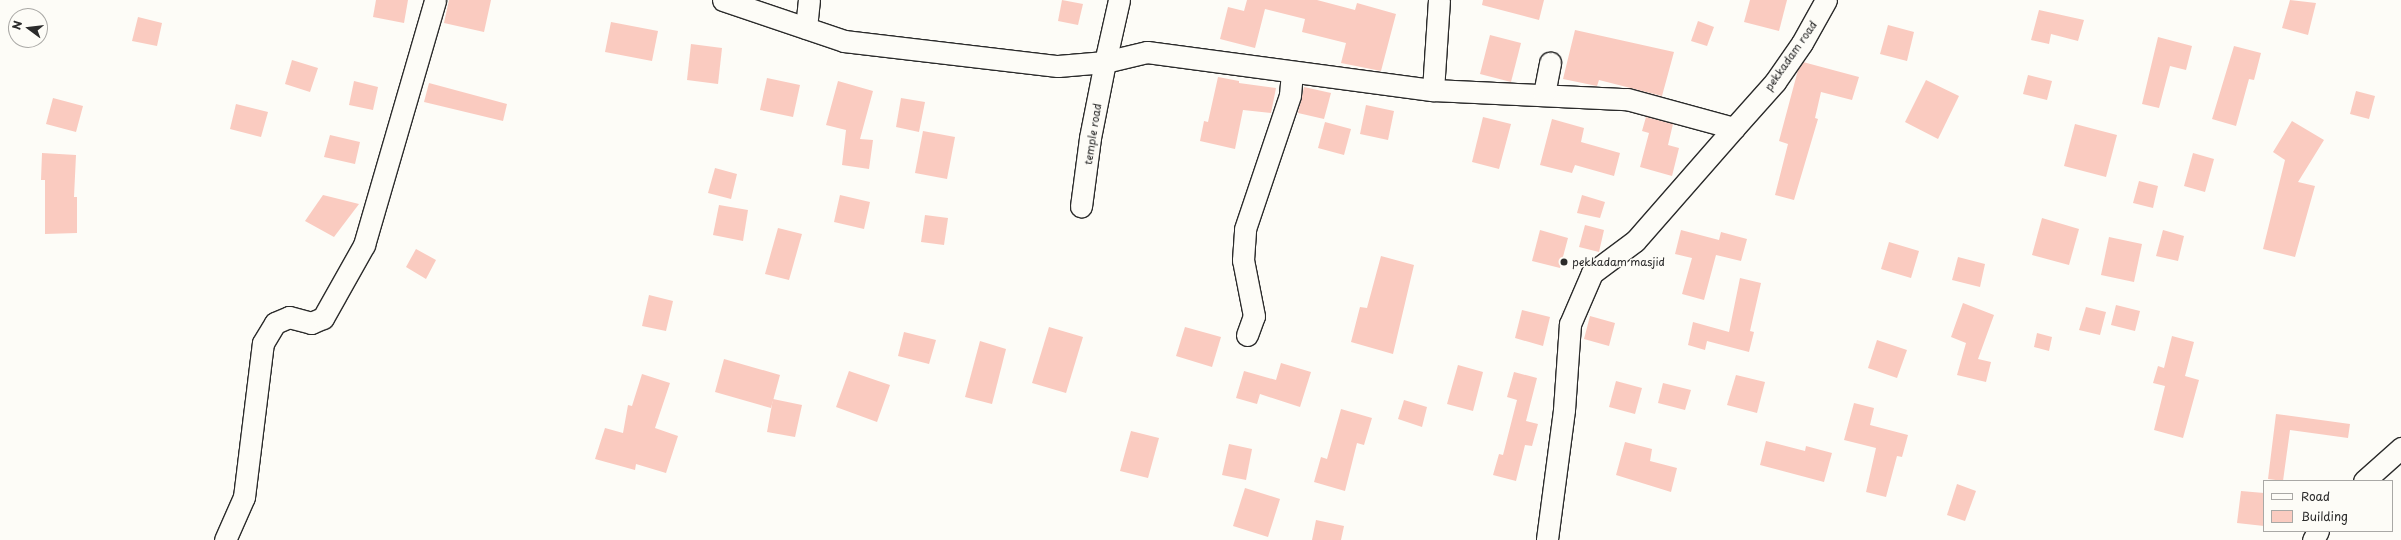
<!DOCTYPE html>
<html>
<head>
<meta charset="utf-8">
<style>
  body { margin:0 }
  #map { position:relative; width:2401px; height:540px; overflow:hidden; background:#fdfcf7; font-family:"Playpen Sans",sans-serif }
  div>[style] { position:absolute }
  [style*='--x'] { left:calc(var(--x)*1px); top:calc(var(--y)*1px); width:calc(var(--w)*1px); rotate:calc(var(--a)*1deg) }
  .building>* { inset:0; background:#facbc0 }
  .roads { filter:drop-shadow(1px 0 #2b2b2b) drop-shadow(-1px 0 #2b2b2b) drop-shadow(0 1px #2b2b2b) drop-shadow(0 -1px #2b2b2b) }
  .street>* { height:21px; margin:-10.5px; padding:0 10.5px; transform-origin:10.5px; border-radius:10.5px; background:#fdfcf7 }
  .dots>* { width:11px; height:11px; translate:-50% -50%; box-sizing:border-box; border:2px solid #fdfcf7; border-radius:50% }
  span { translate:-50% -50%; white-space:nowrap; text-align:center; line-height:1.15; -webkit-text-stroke:3px #fdfcf7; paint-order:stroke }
  .street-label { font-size:11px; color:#2b2b2b }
  .poi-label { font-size:11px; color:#2b2b2b }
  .left { translate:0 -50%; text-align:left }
  .legend { position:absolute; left:2263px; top:480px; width:130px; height:52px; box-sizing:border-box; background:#fdfcf7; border:1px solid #a9a8a5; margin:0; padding:5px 7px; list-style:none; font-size:12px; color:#2b2b2b }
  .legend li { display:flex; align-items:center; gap:8px; height:20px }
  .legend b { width:20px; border:1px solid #a9a8a5 }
  .north { position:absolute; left:8px; top:8px; width:40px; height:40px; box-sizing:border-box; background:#fdfcf7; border:1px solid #a9a8a5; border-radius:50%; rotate:285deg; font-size:11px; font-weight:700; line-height:16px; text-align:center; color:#2b2b2b }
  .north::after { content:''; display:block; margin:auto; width:14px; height:18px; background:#2b2b2b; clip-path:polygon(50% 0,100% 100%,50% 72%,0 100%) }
</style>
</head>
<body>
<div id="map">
  <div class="building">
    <i style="clip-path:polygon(376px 0,408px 0,404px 23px,373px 17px)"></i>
    <i style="clip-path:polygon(449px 0,491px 0,484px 32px,444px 23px)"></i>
    <i style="clip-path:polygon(1062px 0,1083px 4px,1078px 25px,1058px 21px)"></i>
    <i style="clip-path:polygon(1247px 0,1317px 0,1355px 10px,1357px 3px,1396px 14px,1381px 71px,1341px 63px,1346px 43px,1302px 32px,1305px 19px,1265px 9px,1255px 48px,1220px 39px,1228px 7px,1244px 11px)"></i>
    <i style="clip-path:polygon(1483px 0,1544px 0,1539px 20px,1482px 5px)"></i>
    <i style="clip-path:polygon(1750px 0,1787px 0,1779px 31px,1744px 22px)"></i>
    <i style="clip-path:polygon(2290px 0,2316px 3px,2308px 35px,2282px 28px)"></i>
    <i style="clip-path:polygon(2039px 10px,2084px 20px,2078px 41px,2051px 34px,2049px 44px,2031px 40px)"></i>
    <i style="clip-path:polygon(138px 17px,162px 23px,157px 46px,132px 41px)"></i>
    <i style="clip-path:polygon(1698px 21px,1714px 27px,1707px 46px,1691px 41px)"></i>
    <i style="clip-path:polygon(611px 22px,658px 31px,652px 61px,605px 52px)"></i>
    <i style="clip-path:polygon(1888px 25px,1914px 32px,1907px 61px,1880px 54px)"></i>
    <i style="clip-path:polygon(1575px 30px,1674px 52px,1662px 96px,1599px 80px,1597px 86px,1563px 79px)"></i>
    <i style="clip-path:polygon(1490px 35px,1521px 43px,1511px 82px,1480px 74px)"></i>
    <i style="clip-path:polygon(2158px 37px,2192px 46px,2186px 70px,2170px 66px,2159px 108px,2142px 104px)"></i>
    <i style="clip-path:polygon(691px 44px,722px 48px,718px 84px,687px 80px)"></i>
    <i style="clip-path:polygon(2234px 46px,2261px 53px,2254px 80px,2249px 79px,2236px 126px,2212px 119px)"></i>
    <i style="clip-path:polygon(292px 60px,318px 68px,310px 92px,285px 84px)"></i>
    <i style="clip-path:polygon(1803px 62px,1859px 77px,1852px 100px,1821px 92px,1815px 118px,1818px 119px,1794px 200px,1775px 195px,1788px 144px,1779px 141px,1798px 70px)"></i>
    <i style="clip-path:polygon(2028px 75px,2052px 81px,2047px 100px,2023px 94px)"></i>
    <i style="clip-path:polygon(1218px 77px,1239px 81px,1239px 83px,1276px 88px,1271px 113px,1243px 110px,1235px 149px,1200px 141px,1204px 121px,1208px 122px)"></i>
    <i style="clip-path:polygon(767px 78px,800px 85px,793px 117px,760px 110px)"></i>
    <i style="clip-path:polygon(1926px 80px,1959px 96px,1938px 139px,1905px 122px)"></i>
    <i style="clip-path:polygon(354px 81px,378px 87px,373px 110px,349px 105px)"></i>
    <i style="clip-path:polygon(838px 81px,873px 91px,860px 139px,873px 140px,869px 169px,842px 165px,846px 130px,826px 125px)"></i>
    <i style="clip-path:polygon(429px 83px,507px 104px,503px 121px,424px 102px)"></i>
    <i style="clip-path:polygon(1304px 87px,1331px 93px,1324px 119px,1298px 113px)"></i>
    <i style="clip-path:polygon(2356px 91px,2375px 96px,2369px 119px,2350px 114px)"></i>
    <i style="clip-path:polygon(53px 98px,83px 106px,76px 132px,46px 124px)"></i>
    <i style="clip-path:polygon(901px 98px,925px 102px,919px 132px,896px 127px)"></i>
    <i style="clip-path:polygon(236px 104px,268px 112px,261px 137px,230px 129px)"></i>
    <i style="clip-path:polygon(1366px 105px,1394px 111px,1388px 140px,1360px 134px)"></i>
    <i style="clip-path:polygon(1483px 117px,1511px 124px,1499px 169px,1472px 162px)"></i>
    <i style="clip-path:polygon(1646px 117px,1673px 124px,1668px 145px,1679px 148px,1672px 176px,1640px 167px,1649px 133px,1642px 131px)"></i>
    <i style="clip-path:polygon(1552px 119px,1584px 128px,1581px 142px,1620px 153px,1614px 176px,1575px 165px,1572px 173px,1540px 165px)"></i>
    <i style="clip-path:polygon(2292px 121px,2324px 140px,2298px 182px,2315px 186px,2295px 257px,2263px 249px,2285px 160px,2273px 152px)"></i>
    <i style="clip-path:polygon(1325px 122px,1351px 129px,1344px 155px,1318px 148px)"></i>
    <i style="clip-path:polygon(2075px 124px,2117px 135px,2106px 177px,2064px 166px)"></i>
    <i style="clip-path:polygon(923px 131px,955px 137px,947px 179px,915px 173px)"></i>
    <i style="clip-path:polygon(330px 135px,360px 142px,355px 164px,324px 157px)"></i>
    <i style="clip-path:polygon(42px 153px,76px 155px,74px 197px,77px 197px,77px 233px,45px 234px,45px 180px,41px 180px)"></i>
    <i style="clip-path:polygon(2193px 153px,2214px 159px,2205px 192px,2184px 186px)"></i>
    <i style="clip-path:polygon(715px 168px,737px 174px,731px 199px,708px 193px)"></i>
    <i style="clip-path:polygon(2139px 181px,2158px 186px,2153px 208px,2133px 203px)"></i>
    <i style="clip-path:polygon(323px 195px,359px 204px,334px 237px,305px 221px)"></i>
    <i style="clip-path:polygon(840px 195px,870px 202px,864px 229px,834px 222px)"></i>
    <i style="clip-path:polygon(1582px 195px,1605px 202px,1600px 218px,1577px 213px)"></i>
    <i style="clip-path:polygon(719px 205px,748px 210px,743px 241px,713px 235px)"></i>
    <i style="clip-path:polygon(925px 215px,948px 218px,944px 245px,921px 242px)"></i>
    <i style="clip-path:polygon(2042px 218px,2079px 229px,2069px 265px,2032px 255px)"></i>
    <i style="clip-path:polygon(1585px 225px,1604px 230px,1599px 252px,1579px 247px)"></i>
    <i style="clip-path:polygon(778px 228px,802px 234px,789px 280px,765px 274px)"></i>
    <i style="clip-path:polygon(1540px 230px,1568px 238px,1560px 268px,1532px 261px)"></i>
    <i style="clip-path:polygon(1681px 230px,1719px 240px,1721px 232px,1747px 239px,1741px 261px,1716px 255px,1704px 300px,1682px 294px,1692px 258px,1675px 254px)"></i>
    <i style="clip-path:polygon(2163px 230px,2184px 236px,2178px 261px,2156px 256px)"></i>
    <i style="clip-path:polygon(2109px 237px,2142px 244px,2134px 282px,2101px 275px)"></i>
    <i style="clip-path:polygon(1889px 242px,1919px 251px,1911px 278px,1881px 269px)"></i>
    <i style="clip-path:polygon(416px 249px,436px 260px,426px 279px,406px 267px)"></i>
    <i style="clip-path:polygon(1381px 256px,1414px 265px,1393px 354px,1351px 342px,1360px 307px,1367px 308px)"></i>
    <i style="clip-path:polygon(1958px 257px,1985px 264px,1980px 287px,1952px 280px)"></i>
    <i style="clip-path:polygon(1740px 278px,1761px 283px,1750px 331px,1754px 332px,1749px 352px,1707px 341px,1705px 350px,1688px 345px,1693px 322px,1729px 332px)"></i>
    <i style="clip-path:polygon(649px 295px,673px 301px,666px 331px,642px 326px)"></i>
    <i style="clip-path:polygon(1963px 303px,1994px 315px,1978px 359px,1991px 362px,1986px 382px,1957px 375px,1966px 343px,1951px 337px)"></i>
    <i style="clip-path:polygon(2116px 305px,2140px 311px,2135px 331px,2111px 325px)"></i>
    <i style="clip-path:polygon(2086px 307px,2106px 312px,2100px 335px,2079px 330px)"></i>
    <i style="clip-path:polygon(1522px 310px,1550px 317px,1543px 346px,1515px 338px)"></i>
    <i style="clip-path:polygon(1590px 316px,1615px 323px,1609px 346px,1584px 339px)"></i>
    <i style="clip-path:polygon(1049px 327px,1083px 337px,1066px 393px,1032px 383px)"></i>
    <i style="clip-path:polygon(1185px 327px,1221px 337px,1212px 367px,1176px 356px)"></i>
    <i style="clip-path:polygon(904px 332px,936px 340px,929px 364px,898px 356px)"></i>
    <i style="clip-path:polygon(2037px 333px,2052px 337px,2049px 351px,2034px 347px)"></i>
    <i style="clip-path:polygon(2172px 336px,2194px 342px,2185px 376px,2199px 380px,2183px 438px,2154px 430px,2165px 386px,2153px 383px,2158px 366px,2164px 368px)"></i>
    <i style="clip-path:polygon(1877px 340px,1907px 350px,1897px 378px,1868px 368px)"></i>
    <i style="clip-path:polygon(980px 341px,1006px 349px,992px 404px,965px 397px)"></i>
    <i style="clip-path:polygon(724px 359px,780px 375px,771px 408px,715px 392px)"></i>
    <i style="clip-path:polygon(1281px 363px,1311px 372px,1300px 407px,1260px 394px,1257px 404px,1236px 398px,1244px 371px,1276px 380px)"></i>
    <i style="clip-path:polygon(1458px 365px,1483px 372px,1473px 411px,1447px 404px)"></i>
    <i style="clip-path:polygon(849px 371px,890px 385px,877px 422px,836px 407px)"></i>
    <i style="clip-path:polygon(1514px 372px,1537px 378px,1526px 421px,1538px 424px,1532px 446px,1525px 445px,1516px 481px,1493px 475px,1499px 454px,1503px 455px,1517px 400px,1507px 397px)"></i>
    <i style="clip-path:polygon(642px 374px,670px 383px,655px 428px,678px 436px,666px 473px,636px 464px,635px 470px,595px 459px,605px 428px,623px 433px,628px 405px,632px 406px)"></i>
    <i style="clip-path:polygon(1736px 375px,1765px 382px,1757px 413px,1727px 405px)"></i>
    <i style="clip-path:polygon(1616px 381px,1642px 388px,1635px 414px,1609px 407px)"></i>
    <i style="clip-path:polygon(1663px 383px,1691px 390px,1685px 410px,1658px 403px)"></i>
    <i style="clip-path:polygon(773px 399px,802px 405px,795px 437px,767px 432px)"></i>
    <i style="clip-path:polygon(1404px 400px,1427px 407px,1422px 427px,1398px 419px)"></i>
    <i style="clip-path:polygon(1854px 403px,1874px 408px,1870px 425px,1908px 435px,1902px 457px,1897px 456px,1886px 497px,1866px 492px,1876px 448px,1844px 440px)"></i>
    <i style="clip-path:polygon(1341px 409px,1372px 418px,1364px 445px,1357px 443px,1345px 491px,1314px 482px,1321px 457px,1327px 459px)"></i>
    <i style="clip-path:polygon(2276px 414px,2350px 424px,2348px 438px,2290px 430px,2283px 481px,2268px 479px)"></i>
    <i style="clip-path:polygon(1131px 431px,1159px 438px,1148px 478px,1120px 471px)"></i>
    <i style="clip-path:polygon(1766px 441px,1805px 451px,1806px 446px,1832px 453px,1824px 482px,1760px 465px)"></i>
    <i style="clip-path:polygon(1625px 442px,1652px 449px,1650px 461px,1677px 468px,1671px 492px,1616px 475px)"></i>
    <i style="clip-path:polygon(1229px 444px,1252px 449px,1246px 480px,1222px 475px)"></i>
    <i style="clip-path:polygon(1957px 484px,1976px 491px,1965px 521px,1947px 515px)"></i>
    <i style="clip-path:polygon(1245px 488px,1280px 499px,1268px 537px,1233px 526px)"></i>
    <i style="clip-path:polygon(2241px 491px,2264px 493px,2264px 526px,2237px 523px)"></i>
    <i style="clip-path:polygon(1316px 520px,1344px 526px,1341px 540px,1312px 540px)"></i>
  </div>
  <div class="roads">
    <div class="street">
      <i style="--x:723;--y:0;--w:128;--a:18.7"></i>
      <i style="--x:844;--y:41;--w:215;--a:6.7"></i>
      <i style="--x:1058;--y:66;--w:47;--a:-4.9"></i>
      <i style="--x:1105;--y:62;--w:77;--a:101.2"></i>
      <i style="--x:1090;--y:138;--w:69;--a:97.5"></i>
      <i style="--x:1119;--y:0;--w:64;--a:102.7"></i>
      <i style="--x:1105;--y:62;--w:43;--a:-13.4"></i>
      <i style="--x:1147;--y:52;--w:289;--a:7.6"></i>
      <i style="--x:1433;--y:90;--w:194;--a:2.7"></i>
      <i style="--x:1627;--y:99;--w:111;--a:15.2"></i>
      <i style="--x:1734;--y:128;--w:150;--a:131.2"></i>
      <i style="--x:1635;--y:241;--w:54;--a:143.3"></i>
      <i style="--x:1592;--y:273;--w:56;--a:113.3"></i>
      <i style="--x:1570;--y:324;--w:86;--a:94"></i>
      <i style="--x:1564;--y:410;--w:131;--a:97.5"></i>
      <i style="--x:806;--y:28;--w:28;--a:-84"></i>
      <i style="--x:1433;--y:90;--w:90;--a:-86.2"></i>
      <i style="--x:1544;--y:94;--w:32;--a:-79"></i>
      <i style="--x:1734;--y:128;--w:62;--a:-48.3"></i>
      <i style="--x:1775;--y:82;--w:47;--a:-55.3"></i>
      <i style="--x:1802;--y:43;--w:49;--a:-60.8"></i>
      <i style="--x:1247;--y:335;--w:20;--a:-70"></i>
      <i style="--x:1254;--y:316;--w:57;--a:-101.1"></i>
      <i style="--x:1243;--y:260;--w:31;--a:-86"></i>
      <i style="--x:1245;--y:229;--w:141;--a:-71.4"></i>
      <i style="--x:1290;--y:95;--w:23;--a:-85"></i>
      <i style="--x:2364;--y:481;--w:50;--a:-41.7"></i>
      <i style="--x:225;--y:540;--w:47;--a:-66.2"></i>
      <i style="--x:244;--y:497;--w:155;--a:-83"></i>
      <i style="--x:263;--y:343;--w:23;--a:-59"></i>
      <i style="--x:275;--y:323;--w:15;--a:-23"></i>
      <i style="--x:289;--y:317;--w:23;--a:15"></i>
      <i style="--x:311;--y:323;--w:13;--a:-23"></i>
      <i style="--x:323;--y:318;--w:84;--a:-60.7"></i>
      <i style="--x:364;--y:245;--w:255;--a:-73.8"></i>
      <i style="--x:2313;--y:540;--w:10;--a:-61"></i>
    </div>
  </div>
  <div class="dots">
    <i style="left:1564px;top:262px;background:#2b2b2b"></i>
  </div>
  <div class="street-label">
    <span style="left:1791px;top:56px;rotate:-55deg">pekkadam road</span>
    <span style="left:1093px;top:134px;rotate:-81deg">temple road</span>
  </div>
  <div class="poi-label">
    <span class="left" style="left:1572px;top:262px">pekkadam masjid</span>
  </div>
  <ul class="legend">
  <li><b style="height:5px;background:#fdfcf7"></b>Road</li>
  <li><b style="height:11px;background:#facbc0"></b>Building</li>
  </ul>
  <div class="north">N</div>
</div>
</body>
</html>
